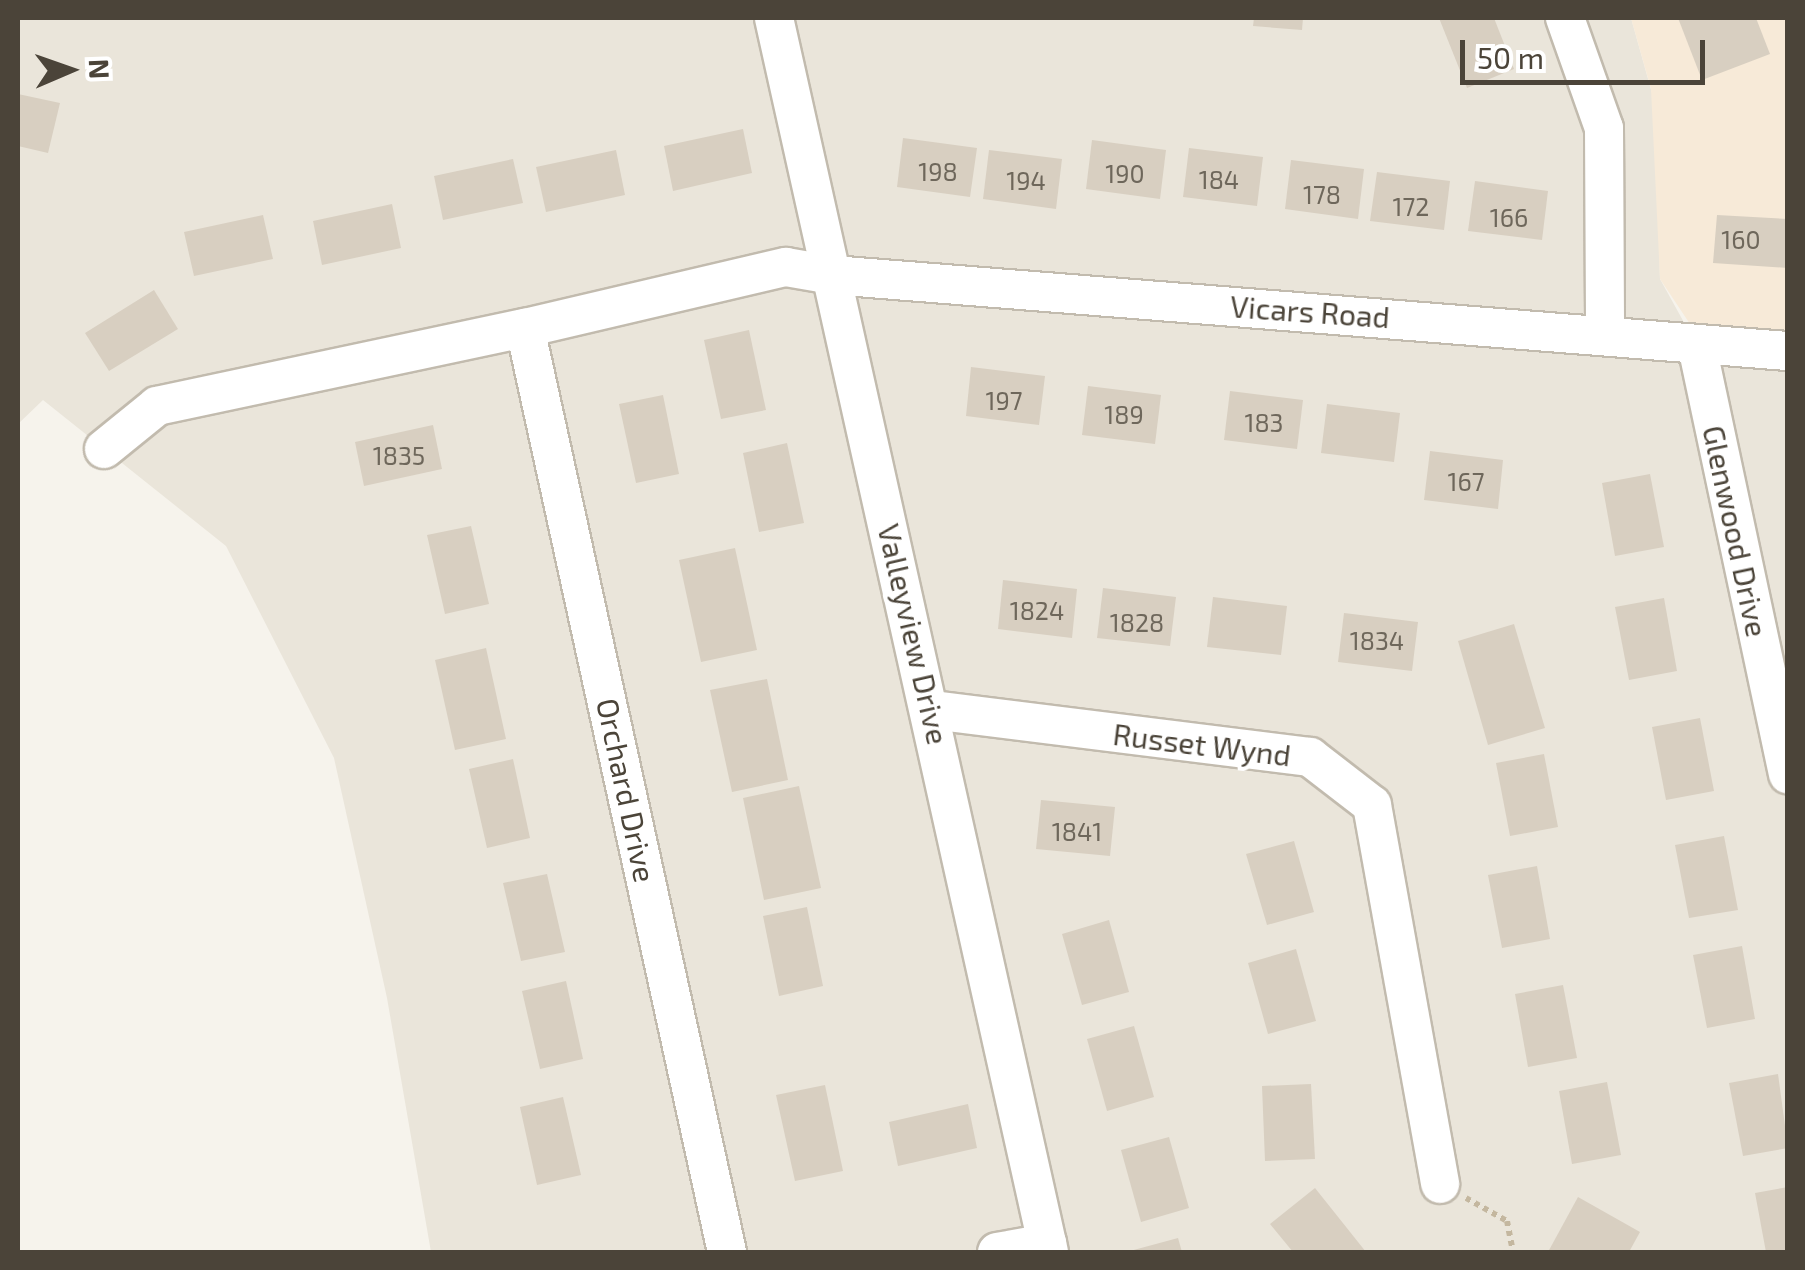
<!DOCTYPE html>
<html>
<head>
<meta charset="utf-8">
<style>
  body { margin:0 }
  #map { position:relative; width:1805px; height:1270px; overflow:hidden; background:#f6f3ec; font-family:"Exo 2",sans-serif }
  div>[style] { position:absolute }
  [style*='--x'] { left:calc(var(--x)*1px); top:calc(var(--y)*1px); width:calc(var(--w)*1px); rotate:calc(var(--a)*1deg) }
  .residential>* { inset:0; background:#eae5da }
  .commercial>* { inset:0; background:#f7ead8 }
  .building>* { inset:0; background:#d8cfc1 }
  .path>* { height:6px; margin-top:-3px; transform-origin:0; background:repeating-linear-gradient(90deg,#c4b79f 0 5px,transparent 0 10px) }
  .roads { filter:drop-shadow(2px 0 #c2bbae) drop-shadow(-2px 0 #c2bbae) drop-shadow(0 2px #c2bbae) drop-shadow(0 -2px #c2bbae) }
  .minor>* { height:38px; margin:-19px; padding:0 19px; transform-origin:19px; border-radius:19px; background:#fff }
  span { translate:-50% -50%; white-space:nowrap; text-align:center; line-height:1.15; -webkit-text-stroke:8px #fff; paint-order:stroke }
  .number-label { font-size:25px; color:#6e675b }
  .number-label span { -webkit-text-stroke-width:0 }
  .street-label { font-size:30px; color:#4b4439 }
  .frame { position:absolute; inset:0; border:20px solid #4b4439; pointer-events:none }
  .north { position:absolute; left:20px; top:20px; width:100px; height:100px; -webkit-text-stroke:8px #fff; paint-order:stroke; rotate:88deg; font-size:28px; font-weight:700; line-height:40px; text-align:center; color:#4b4439 }
  .north::after { content:''; display:block; margin:auto; width:35px; height:45px; background:#4b4439; clip-path:polygon(50% 0,100% 100%,50% 72%,0 100%) }
  .scale { position:absolute; left:1460px; top:40px; width:245px; height:45px; box-sizing:border-box; border:5px solid #4b4439; border-top:0; padding-left:12px; font-size:30px; line-height:35px; white-space:nowrap; color:#4b4439; -webkit-text-stroke:8px #fff; paint-order:stroke }
</style>
</head>
<body>
<div id="map">
  <div class="residential">
    <i style="clip-path:polygon(18px 18px,1631px 18px,1655px 104px,1660px 279px,1697px 346px,1787px 368px,1787px 1252px,431px 1252px,387px 998px,334px 758px,226px 546px,43px 400px,18px 424px)"></i>
  </div>
  <div class="commercial">
    <i style="clip-path:polygon(1631px 18px,1787px 18px,1787px 368px,1697px 346px,1690px 324px,1660px 279px,1651px 89px)"></i>
  </div>
  <div class="building">
    <i style="clip-path:polygon(1254px 18px,1303px 18px,1302px 30px,1253px 26px)"></i>
    <i style="clip-path:polygon(1439px 18px,1494px 18px,1514px 69px,1467px 88px)"></i>
    <i style="clip-path:polygon(1678px 18px,1756px 18px,1770px 54px,1702px 80px)"></i>
    <i style="clip-path:polygon(18px 94px,60px 103px,48px 153px,18px 146px)"></i>
    <i style="clip-path:polygon(743px 129px,752px 173px,673px 191px,664px 146px)"></i>
    <i style="clip-path:polygon(903px 138px,977px 148px,970px 197px,897px 187px)"></i>
    <i style="clip-path:polygon(1092px 140px,1166px 150px,1160px 199px,1086px 189px)"></i>
    <i style="clip-path:polygon(1189px 148px,1263px 157px,1257px 206px,1183px 197px)"></i>
    <i style="clip-path:polygon(616px 150px,625px 195px,546px 212px,536px 167px)"></i>
    <i style="clip-path:polygon(989px 150px,1062px 159px,1056px 209px,983px 199px)"></i>
    <i style="clip-path:polygon(513px 159px,523px 203px,443px 220px,434px 176px)"></i>
    <i style="clip-path:polygon(1291px 160px,1364px 169px,1358px 219px,1285px 209px)"></i>
    <i style="clip-path:polygon(1377px 172px,1450px 181px,1444px 230px,1370px 221px)"></i>
    <i style="clip-path:polygon(1475px 181px,1548px 191px,1542px 240px,1468px 231px)"></i>
    <i style="clip-path:polygon(392px 204px,401px 248px,322px 265px,313px 221px)"></i>
    <i style="clip-path:polygon(263px 215px,273px 259px,194px 276px,184px 232px)"></i>
    <i style="clip-path:polygon(1717px 215px,1788px 219px,1788px 268px,1713px 263px)"></i>
    <i style="clip-path:polygon(154px 290px,178px 329px,109px 371px,85px 333px)"></i>
    <i style="clip-path:polygon(749px 330px,766px 410px,721px 419px,704px 340px)"></i>
    <i style="clip-path:polygon(971px 367px,1045px 376px,1039px 425px,966px 416px)"></i>
    <i style="clip-path:polygon(1088px 386px,1161px 395px,1155px 444px,1082px 435px)"></i>
    <i style="clip-path:polygon(1230px 391px,1303px 400px,1297px 449px,1224px 440px)"></i>
    <i style="clip-path:polygon(663px 395px,679px 474px,636px 483px,619px 404px)"></i>
    <i style="clip-path:polygon(1327px 404px,1400px 413px,1394px 462px,1321px 453px)"></i>
    <i style="clip-path:polygon(433px 425px,442px 469px,364px 486px,355px 442px)"></i>
    <i style="clip-path:polygon(787px 443px,804px 523px,759px 532px,743px 453px)"></i>
    <i style="clip-path:polygon(1430px 451px,1503px 460px,1498px 509px,1424px 500px)"></i>
    <i style="clip-path:polygon(1650px 474px,1664px 547px,1615px 556px,1602px 483px)"></i>
    <i style="clip-path:polygon(471px 526px,489px 604px,445px 614px,427px 535px)"></i>
    <i style="clip-path:polygon(735px 548px,757px 650px,701px 662px,679px 560px)"></i>
    <i style="clip-path:polygon(1003px 580px,1077px 589px,1072px 638px,998px 629px)"></i>
    <i style="clip-path:polygon(1103px 588px,1176px 597px,1170px 646px,1097px 638px)"></i>
    <i style="clip-path:polygon(1213px 597px,1287px 606px,1281px 655px,1207px 647px)"></i>
    <i style="clip-path:polygon(1664px 598px,1677px 671px,1629px 680px,1615px 607px)"></i>
    <i style="clip-path:polygon(1344px 613px,1418px 622px,1412px 671px,1338px 662px)"></i>
    <i style="clip-path:polygon(1514px 624px,1545px 728px,1488px 745px,1458px 641px)"></i>
    <i style="clip-path:polygon(486px 648px,506px 739px,455px 750px,435px 660px)"></i>
    <i style="clip-path:polygon(767px 679px,788px 780px,732px 792px,710px 690px)"></i>
    <i style="clip-path:polygon(1700px 718px,1714px 791px,1666px 800px,1652px 727px)"></i>
    <i style="clip-path:polygon(1544px 754px,1558px 827px,1510px 836px,1496px 763px)"></i>
    <i style="clip-path:polygon(513px 759px,530px 838px,487px 848px,469px 769px)"></i>
    <i style="clip-path:polygon(799px 786px,821px 888px,764px 900px,743px 798px)"></i>
    <i style="clip-path:polygon(1041px 800px,1115px 807px,1110px 856px,1036px 849px)"></i>
    <i style="clip-path:polygon(1724px 836px,1738px 910px,1689px 918px,1675px 845px)"></i>
    <i style="clip-path:polygon(1294px 841px,1314px 912px,1267px 925px,1246px 854px)"></i>
    <i style="clip-path:polygon(1537px 866px,1550px 939px,1502px 948px,1488px 875px)"></i>
    <i style="clip-path:polygon(547px 874px,565px 952px,521px 961px,503px 883px)"></i>
    <i style="clip-path:polygon(807px 907px,823px 986px,779px 996px,763px 916px)"></i>
    <i style="clip-path:polygon(1109px 920px,1129px 992px,1082px 1005px,1062px 934px)"></i>
    <i style="clip-path:polygon(1742px 946px,1755px 1019px,1707px 1028px,1693px 955px)"></i>
    <i style="clip-path:polygon(1296px 949px,1316px 1021px,1268px 1034px,1248px 963px)"></i>
    <i style="clip-path:polygon(566px 981px,583px 1059px,540px 1069px,522px 991px)"></i>
    <i style="clip-path:polygon(1563px 985px,1577px 1058px,1528px 1067px,1515px 994px)"></i>
    <i style="clip-path:polygon(1134px 1026px,1154px 1097px,1107px 1111px,1087px 1039px)"></i>
    <i style="clip-path:polygon(1778px 1074px,1788px 1148px,1743px 1156px,1729px 1083px)"></i>
    <i style="clip-path:polygon(1607px 1082px,1621px 1155px,1572px 1164px,1559px 1091px)"></i>
    <i style="clip-path:polygon(1311px 1084px,1315px 1159px,1265px 1161px,1262px 1086px)"></i>
    <i style="clip-path:polygon(825px 1085px,843px 1171px,795px 1181px,776px 1095px)"></i>
    <i style="clip-path:polygon(563px 1097px,581px 1175px,537px 1185px,520px 1107px)"></i>
    <i style="clip-path:polygon(968px 1104px,977px 1148px,898px 1166px,889px 1122px)"></i>
    <i style="clip-path:polygon(1169px 1137px,1189px 1208px,1141px 1222px,1121px 1150px)"></i>
    <i style="clip-path:polygon(1788px 1187px,1788px 1252px,1766px 1252px,1755px 1193px)"></i>
    <i style="clip-path:polygon(1315px 1188px,1366px 1252px,1293px 1252px,1270px 1224px)"></i>
    <i style="clip-path:polygon(1578px 1197px,1640px 1232px,1629px 1252px,1548px 1252px)"></i>
    <i style="clip-path:polygon(1178px 1238px,1182px 1252px,1130px 1252px,1130px 1251px)"></i>
  </div>
  <div class="path">
    <i style="--x:1466;--y:1198;--w:47;--a:29.3"></i>
    <i style="--x:1507;--y:1221;--w:32;--a:79"></i>
  </div>
  <div class="roads">
    <div class="minor">
      <i style="--x:774;--y:18;--w:1264;--a:77.44"></i>
      <i style="--x:1565;--y:18;--w:117;--a:70.5"></i>
      <i style="--x:1604;--y:128;--w:205;--a:89.7"></i>
      <i style="--x:525;--y:328;--w:946;--a:77.67"></i>
      <i style="--x:1697;--y:346;--w:438;--a:78"></i>
      <i style="--x:104;--y:449;--w:68;--a:-39.1"></i>
      <i style="--x:157;--y:406;--w:376;--a:-12"></i>
      <i style="--x:525;--y:328;--w:268;--a:-13.2"></i>
      <i style="--x:786;--y:267;--w:47;--a:9.9"></i>
      <i style="--x:832;--y:275;--w:959;--a:4.55"></i>
      <i style="--x:932;--y:710;--w:381;--a:7.1"></i>
      <i style="--x:1310;--y:757;--w:78;--a:37.7"></i>
      <i style="--x:1372;--y:805;--w:385;--a:79.8"></i>
      <i style="--x:997;--y:1252;--w:51;--a:-10.2"></i>
    </div>
  </div>
  <div class="number-label">
    <span style="left:938px;top:171px">198</span>
    <span style="left:1125px;top:173px">190</span>
    <span style="left:1219px;top:179px">184</span>
    <span style="left:1026px;top:180px">194</span>
    <span style="left:1322px;top:194px">178</span>
    <span style="left:1411px;top:206px">172</span>
    <span style="left:1509px;top:217px">166</span>
    <span style="left:1741px;top:239px">160</span>
    <span style="left:1004px;top:400px">197</span>
    <span style="left:1124px;top:414px">189</span>
    <span style="left:1264px;top:422px">183</span>
    <span style="left:399px;top:455px">1835</span>
    <span style="left:1466px;top:481px">167</span>
    <span style="left:1037px;top:610px">1824</span>
    <span style="left:1137px;top:622px">1828</span>
    <span style="left:1377px;top:640px">1834</span>
    <span style="left:1077px;top:831px">1841</span>
  </div>
  <div class="street-label">
    <span style="left:1310px;top:311px;rotate:4deg">Vicars Road</span>
    <span style="left:1736px;top:531px;rotate:78deg">Glenwood Drive</span>
    <span style="left:914px;top:634px;rotate:77deg">Valleyview Drive</span>
    <span style="left:1202px;top:744px;rotate:7deg">Russet Wynd</span>
    <span style="left:627px;top:790px;rotate:78deg">Orchard Drive</span>
  </div>
  <div class="frame"></div>
  <div class="north">N</div>
  <div class="scale">50 m</div>
</div>
</body>
</html>
